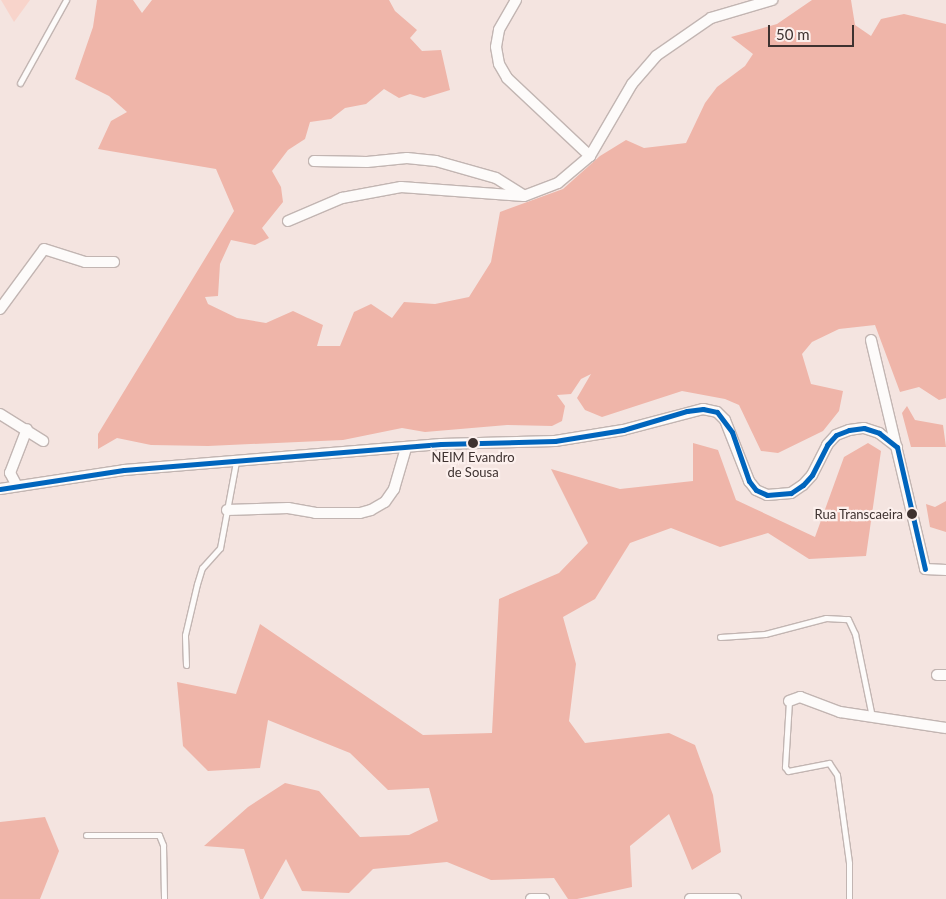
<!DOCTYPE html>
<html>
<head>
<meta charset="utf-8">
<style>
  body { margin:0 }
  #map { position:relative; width:946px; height:899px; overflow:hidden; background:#f4e4e0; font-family:Lato,sans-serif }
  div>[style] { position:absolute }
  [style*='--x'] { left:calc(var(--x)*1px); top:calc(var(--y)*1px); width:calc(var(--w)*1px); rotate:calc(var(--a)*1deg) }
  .green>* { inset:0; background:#f8d4cb }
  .forest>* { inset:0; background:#efb5a9 }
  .roads { filter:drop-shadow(1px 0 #c2b5b2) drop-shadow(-1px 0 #c2b5b2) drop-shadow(0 1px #c2b5b2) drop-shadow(0 -1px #c2b5b2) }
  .lane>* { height:5px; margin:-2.5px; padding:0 2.5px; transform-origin:2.5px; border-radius:2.5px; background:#fdfbfa }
  .street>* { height:10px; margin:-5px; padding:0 5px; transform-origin:5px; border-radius:5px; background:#fdfbfa }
  .bus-1>* { height:5px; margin:-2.5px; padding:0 2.5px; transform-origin:2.5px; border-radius:2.5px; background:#0065bd }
  .dots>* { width:14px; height:14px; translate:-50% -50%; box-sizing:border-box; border:2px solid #fcf0ed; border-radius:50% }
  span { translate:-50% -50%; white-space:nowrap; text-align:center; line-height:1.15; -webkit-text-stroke:4.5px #fcf0ed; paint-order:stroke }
  .bus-label { font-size:13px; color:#3e3230 }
  .right { translate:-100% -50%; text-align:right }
  .scale { position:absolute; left:768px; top:25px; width:86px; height:22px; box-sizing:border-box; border:2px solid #3e3230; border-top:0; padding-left:6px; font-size:15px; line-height:18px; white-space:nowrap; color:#3e3230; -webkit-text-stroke:4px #fcf0ed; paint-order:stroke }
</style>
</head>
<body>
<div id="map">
  <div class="green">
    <i style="clip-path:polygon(1px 0,30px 0,14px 22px)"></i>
  </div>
  <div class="forest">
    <i style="clip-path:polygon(97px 0,133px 0,142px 13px,152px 0,389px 0,395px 11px,417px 30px,410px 38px,422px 51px,441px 50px,450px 90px,424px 98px,410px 94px,399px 98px,384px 89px,366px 104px,345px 108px,331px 119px,310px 122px,305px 139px,288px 150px,272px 171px,281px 187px,283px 202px,262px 228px,269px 238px,255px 245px,231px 240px,220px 264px,218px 296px,205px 297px,208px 304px,237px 318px,266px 323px,293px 311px,323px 325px,317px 346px,340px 346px,354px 312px,371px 304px,392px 318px,404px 302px,435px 304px,469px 297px,491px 262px,500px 212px,563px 189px,600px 156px,626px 140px,644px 148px,686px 143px,705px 103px,717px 87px,745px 66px,753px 54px,731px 37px,777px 24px,812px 0,851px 0,855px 25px,871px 36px,881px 19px,904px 14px,946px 24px,946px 398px,939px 400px,919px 387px,900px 392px,875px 325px,839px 329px,812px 342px,802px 354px,811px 384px,843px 391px,839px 411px,823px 431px,778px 453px,761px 451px,739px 405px,725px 399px,682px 391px,602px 417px,585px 410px,577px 398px,591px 374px,581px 379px,571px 394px,557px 395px,565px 406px,562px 421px,552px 426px,507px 425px,425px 432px,402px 428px,343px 440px,208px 446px,151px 445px,117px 438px,98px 449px,98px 434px,234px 211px,216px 169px,98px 149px,111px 121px,127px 112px,109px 96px,75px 79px,93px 27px)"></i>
    <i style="clip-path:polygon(907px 406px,915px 420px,943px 425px,946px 447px,911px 447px,902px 413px)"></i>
    <i style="clip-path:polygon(693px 443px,718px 450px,736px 500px,815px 537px,844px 457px,868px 443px,881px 451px,866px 556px,809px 559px,768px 533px,720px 547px,671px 528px,630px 543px,595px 599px,563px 617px,576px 664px,569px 721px,585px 743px,669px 733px,695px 745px,713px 795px,721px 852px,692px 870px,669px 814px,630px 846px,632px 887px,577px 899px,568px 899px,554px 878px,491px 880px,447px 862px,373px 869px,349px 893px,302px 891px,286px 859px,263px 899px,260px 899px,244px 849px,204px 846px,248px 807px,285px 783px,319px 791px,360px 837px,409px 835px,438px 821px,429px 788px,388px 790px,350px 753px,268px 720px,260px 768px,208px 771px,183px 746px,177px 682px,236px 694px,260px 624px,423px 735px,492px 733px,499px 599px,559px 573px,588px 543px,551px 469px,620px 489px,693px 481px)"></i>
    <i style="clip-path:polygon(946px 501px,946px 532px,930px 527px,926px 504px,935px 507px)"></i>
    <i style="clip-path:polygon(45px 817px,59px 851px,40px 899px,0 899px,0 822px)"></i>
  </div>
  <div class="roads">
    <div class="lane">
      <i style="--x:20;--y:83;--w:95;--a:-61"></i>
      <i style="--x:720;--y:637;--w:45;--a:-3.8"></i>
      <i style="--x:765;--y:634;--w:63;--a:-14.7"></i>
      <i style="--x:826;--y:618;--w:22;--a:3"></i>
      <i style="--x:848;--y:619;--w:17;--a:65"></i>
      <i style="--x:855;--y:634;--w:85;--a:78.4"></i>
      <i style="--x:186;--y:665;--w:30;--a:-92"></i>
      <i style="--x:185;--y:635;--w:52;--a:-76.8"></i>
      <i style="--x:197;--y:584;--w:17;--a:-73"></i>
      <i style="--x:202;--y:568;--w:27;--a:-48"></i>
      <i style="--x:220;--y:548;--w:87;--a:-79.5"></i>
      <i style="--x:789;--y:701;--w:66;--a:93.5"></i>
      <i style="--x:785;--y:767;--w:5;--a:53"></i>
      <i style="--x:788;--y:771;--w:42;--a:-11"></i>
      <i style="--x:829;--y:763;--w:14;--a:56"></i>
      <i style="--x:837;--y:775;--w:89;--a:82.2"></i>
      <i style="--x:849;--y:863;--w:36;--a:90"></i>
      <i style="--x:86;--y:835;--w:73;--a:0"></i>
      <i style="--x:159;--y:835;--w:11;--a:68"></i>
      <i style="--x:163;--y:845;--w:54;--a:88.9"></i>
    </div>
    <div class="street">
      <i style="--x:516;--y:0;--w:34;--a:120"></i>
      <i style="--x:499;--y:30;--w:17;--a:100"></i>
      <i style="--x:496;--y:47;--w:17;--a:80"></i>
      <i style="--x:499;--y:64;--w:16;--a:60"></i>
      <i style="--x:507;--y:78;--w:114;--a:43.2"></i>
      <i style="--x:314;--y:161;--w:53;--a:1.1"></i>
      <i style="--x:367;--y:162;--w:40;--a:-5.7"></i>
      <i style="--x:407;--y:158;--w:29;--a:6"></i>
      <i style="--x:436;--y:161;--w:62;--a:15.8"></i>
      <i style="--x:496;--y:178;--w:32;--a:32"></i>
      <i style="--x:288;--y:221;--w:59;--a:-23.1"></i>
      <i style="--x:342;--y:198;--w:60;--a:-10.6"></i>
      <i style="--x:401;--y:187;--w:123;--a:4.2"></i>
      <i style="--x:524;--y:196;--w:36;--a:-21"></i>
      <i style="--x:558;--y:183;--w:42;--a:-40.2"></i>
      <i style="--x:590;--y:156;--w:83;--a:-59.7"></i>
      <i style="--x:632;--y:84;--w:37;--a:-49"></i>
      <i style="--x:656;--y:56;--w:67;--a:-34.6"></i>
      <i style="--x:711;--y:18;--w:64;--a:-16.4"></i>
      <i style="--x:0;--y:309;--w:74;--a:-53.7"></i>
      <i style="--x:44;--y:249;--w:43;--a:17.6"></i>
      <i style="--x:85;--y:262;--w:29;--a:0"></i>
      <i style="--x:871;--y:340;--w:235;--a:76.7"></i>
      <i style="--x:925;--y:569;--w:21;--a:3"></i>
      <i style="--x:0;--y:414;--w:51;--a:32.1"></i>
      <i style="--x:17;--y:486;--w:15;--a:-118"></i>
      <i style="--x:10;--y:473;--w:47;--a:-68.9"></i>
      <i style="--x:0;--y:489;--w:125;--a:-8.7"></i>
      <i style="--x:124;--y:470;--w:318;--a:-4.7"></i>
      <i style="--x:441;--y:444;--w:114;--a:-1.5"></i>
      <i style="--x:555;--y:441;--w:69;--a:-9.2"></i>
      <i style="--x:623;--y:430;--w:83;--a:-14.7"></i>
      <i style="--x:703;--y:409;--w:14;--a:12"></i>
      <i style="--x:717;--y:412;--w:11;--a:45"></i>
      <i style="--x:725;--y:420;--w:66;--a:68.5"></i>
      <i style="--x:749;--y:481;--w:11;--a:52"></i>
      <i style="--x:756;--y:490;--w:12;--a:24"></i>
      <i style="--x:767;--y:495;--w:24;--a:-5"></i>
      <i style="--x:791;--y:493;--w:14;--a:-34"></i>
      <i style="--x:803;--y:485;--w:13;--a:-48"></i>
      <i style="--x:812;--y:475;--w:34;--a:-63"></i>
      <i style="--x:827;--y:445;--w:13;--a:-48"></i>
      <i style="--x:836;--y:435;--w:14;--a:-21"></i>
      <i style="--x:849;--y:430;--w:15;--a:-8"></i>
      <i style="--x:864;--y:428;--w:16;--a:18"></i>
      <i style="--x:879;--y:433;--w:23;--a:38"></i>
      <i style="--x:227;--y:510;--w:61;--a:-1.9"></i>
      <i style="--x:288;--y:508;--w:27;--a:10"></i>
      <i style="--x:315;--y:513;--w:45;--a:0"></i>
      <i style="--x:360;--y:513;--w:11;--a:-15"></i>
      <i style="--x:371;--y:510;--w:16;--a:-30"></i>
      <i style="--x:385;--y:502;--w:16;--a:-55"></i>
      <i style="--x:394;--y:489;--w:43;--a:-73.7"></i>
      <i style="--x:937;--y:675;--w:9;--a:0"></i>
      <i style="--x:789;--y:701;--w:12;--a:-20"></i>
      <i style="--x:800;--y:697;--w:43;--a:20.6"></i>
      <i style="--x:840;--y:712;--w:107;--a:8.6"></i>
      <i style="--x:531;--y:899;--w:13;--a:0"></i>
      <i style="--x:690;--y:899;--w:46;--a:0"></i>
    </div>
  </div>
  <div class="bus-1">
    <i style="--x:717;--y:412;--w:25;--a:53"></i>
    <i style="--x:732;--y:432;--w:52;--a:70.9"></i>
    <i style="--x:749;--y:481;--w:11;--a:52"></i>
    <i style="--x:756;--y:490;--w:12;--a:24"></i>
    <i style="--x:767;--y:495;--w:24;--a:-5"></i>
    <i style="--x:791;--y:493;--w:14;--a:-34"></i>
    <i style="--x:803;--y:485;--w:13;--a:-48"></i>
    <i style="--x:812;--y:475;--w:34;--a:-63"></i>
    <i style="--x:827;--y:445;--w:13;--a:-48"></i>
    <i style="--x:836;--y:435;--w:14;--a:-21"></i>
    <i style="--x:849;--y:430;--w:15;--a:-8"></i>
    <i style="--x:864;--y:428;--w:16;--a:18"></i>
    <i style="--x:879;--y:433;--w:23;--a:38"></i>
    <i style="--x:897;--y:447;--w:125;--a:77.1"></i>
    <i style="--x:0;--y:489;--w:125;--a:-8.7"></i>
    <i style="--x:124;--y:470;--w:318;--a:-4.7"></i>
    <i style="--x:441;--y:444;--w:114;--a:-1.5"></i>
    <i style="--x:555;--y:441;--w:69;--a:-9.2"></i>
    <i style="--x:623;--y:430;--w:67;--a:-16.5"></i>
    <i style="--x:687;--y:411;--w:16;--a:-7"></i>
    <i style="--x:703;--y:409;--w:14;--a:12"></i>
  </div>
  <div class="dots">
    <i style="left:473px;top:443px;background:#3e3230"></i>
    <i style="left:912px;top:514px;background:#3e3230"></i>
  </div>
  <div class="bus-label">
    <span style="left:473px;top:465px">NEIM Evandro<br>de Sousa</span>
    <span class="right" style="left:903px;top:514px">Rua Transcaeira</span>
  </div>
  <div class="scale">50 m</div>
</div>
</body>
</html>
